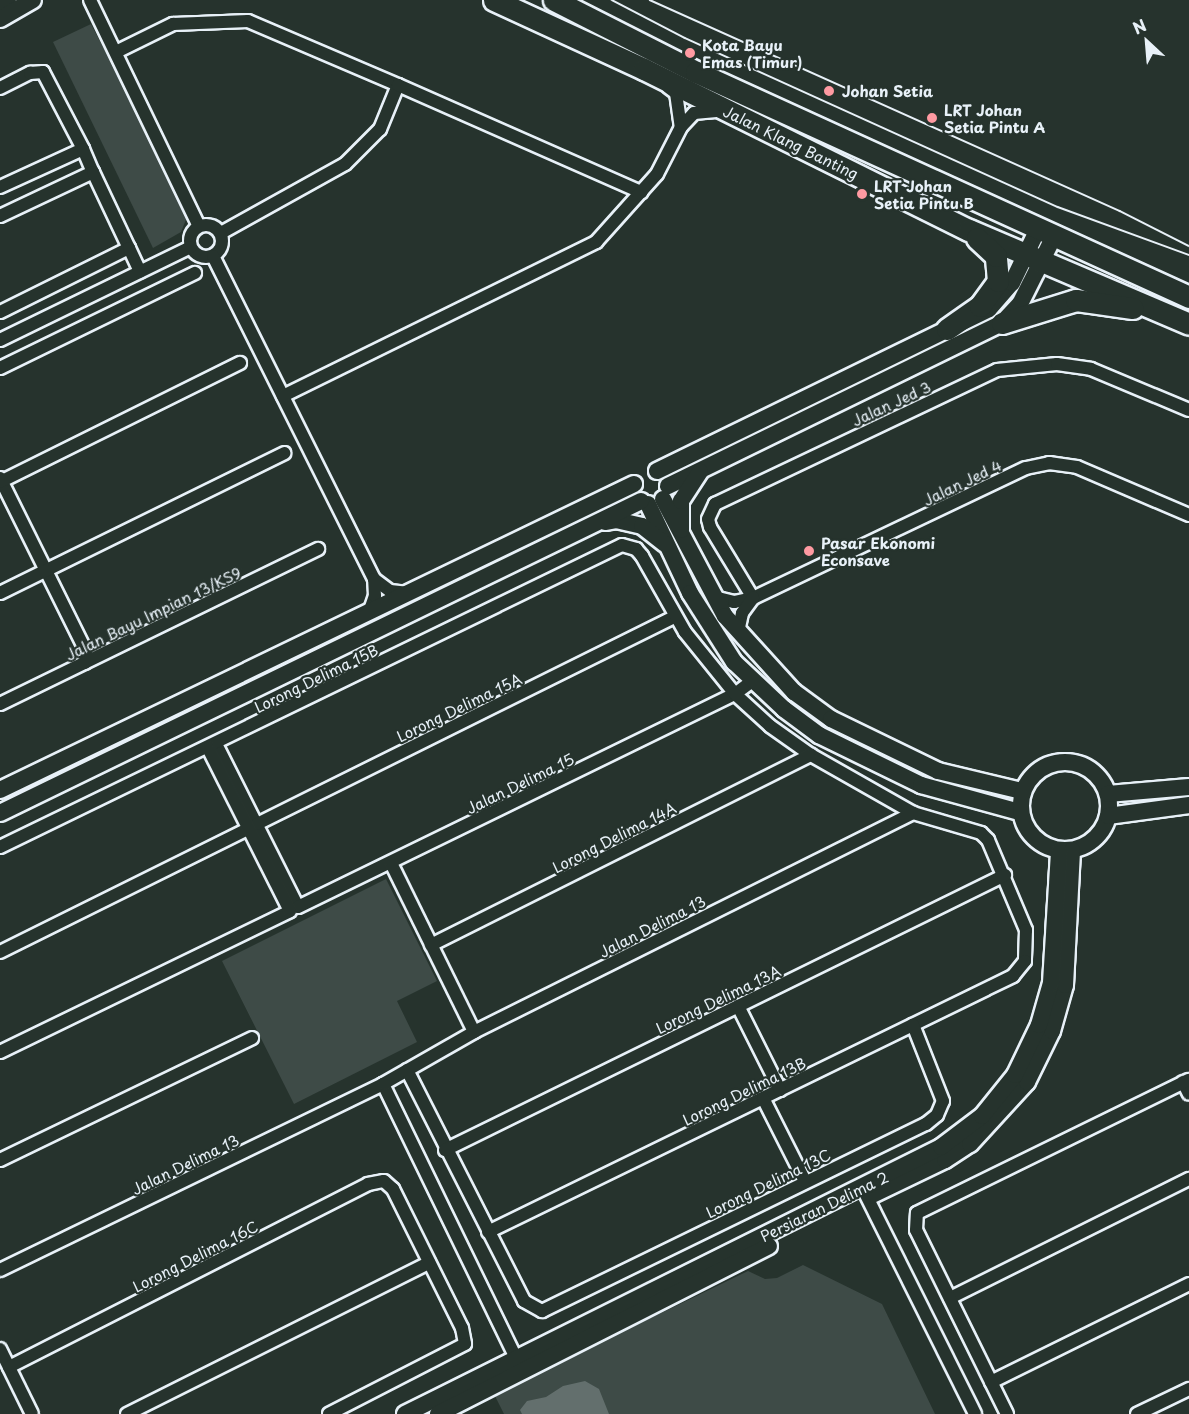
<!DOCTYPE html>
<html>
<head>
<meta charset="utf-8">
<style>
  body { margin:0 }
  #map { position:relative; width:1189px; height:1414px; overflow:hidden; background:#26332d; font-family:"Playpen Sans",sans-serif }
  div>[style] { position:absolute }
  [style*='--x'] { left:calc(var(--x)*1px); top:calc(var(--y)*1px); width:calc(var(--w)*1px); rotate:calc(var(--a)*1deg) }
  .green>* { inset:0; background:#3e4b47 }
  .water>* { inset:0; background:#636f6d }
  .roads { filter:drop-shadow(2px 0 #e8f1f8) drop-shadow(-2px 0 #e8f1f8) drop-shadow(0 2px #e8f1f8) drop-shadow(0 -2px #e8f1f8) }
  .street>* { height:12px; margin:-6px; padding:0 6px; transform-origin:6px; border-radius:6px; background:#26332d }
  .street>.ring { margin:-6px; padding:0; box-sizing:content-box; background:none; border:12px solid #26332d; border-radius:50% }
  .secondary>* { height:16px; margin:-8px; padding:0 8px; transform-origin:8px; border-radius:8px; background:#26332d }
  .secondary>.ring { margin:-8px; padding:0; box-sizing:content-box; background:none; border:16px solid #26332d; border-radius:50% }
  .highway>* { height:21px; margin:-10.5px; padding:0 10.5px; transform-origin:10.5px; border-radius:10.5px; background:#26332d }
  .tram>* { height:1.5px; margin:-0.75px; padding:0 0.75px; transform-origin:0.75px; border-radius:0.75px; background:#e8f1f8 }
  .dots>* { width:16px; height:16px; translate:-50% -50%; box-sizing:border-box; border:3px solid #26332d; border-radius:50% }
  span { translate:-50% -50%; white-space:nowrap; text-align:center; line-height:1.15; -webkit-text-stroke:4.5px #26332d; paint-order:stroke }
  .poi-label { font-size:15px; color:#e8f1f8; font-weight:700 }
  .left { translate:0 -50%; text-align:left }
  .street-label { font-size:15px; color:#e8f1f8 }
  .north { position:absolute; left:1117px; top:12px; width:60px; height:60px; -webkit-text-stroke:4px #26332d; paint-order:stroke; rotate:334deg; font-size:16px; font-weight:700; line-height:24px; text-align:center; color:#e8f1f8 }
  .north::after { content:''; display:block; margin:auto; width:21px; height:27px; background:#e8f1f8; clip-path:polygon(50% 0,100% 100%,50% 72%,0 100%) }
</style>
</head>
<body>
<div id="map">
  <div class="green">
    <i style="clip-path:polygon(91px 24px,189px 212px,181px 232px,153px 248px,53px 42px)"></i>
    <i style="clip-path:polygon(386px 879px,437px 981px,397px 1001px,417px 1042px,294px 1104px,222px 961px)"></i>
    <i style="clip-path:polygon(803px 1265px,882px 1304px,935px 1414px,504px 1414px,494px 1394px,748px 1271px,765px 1279px,777px 1278px)"></i>
  </div>
  <div class="water">
    <i style="clip-path:polygon(585px 1381px,599px 1389px,609px 1414px,522px 1414px,520px 1410px,527px 1401px,546px 1397px,563px 1386px)"></i>
  </div>
  <div class="roads">
    <div class="street">
      <i style="--x:90;--y:0;--w:251;--a:64.3"></i>
      <i style="--x:116;--y:52;--w:64;--a:-26.2"></i>
      <i style="--x:173;--y:24;--w:75;--a:-2.3"></i>
      <i style="--x:248;--y:21;--w:163;--a:23.1"></i>
      <i style="--x:398;--y:85;--w:48;--a:112.2"></i>
      <i style="--x:380;--y:129;--w:49;--a:135"></i>
      <i style="--x:345;--y:164;--w:142;--a:150.9"></i>
      <i style="--x:398;--y:85;--w:266;--a:23.8"></i>
      <i style="--x:668;--y:87;--w:10;--a:37"></i>
      <i style="--x:676;--y:93;--w:34;--a:82"></i>
      <i style="--x:0;--y:88;--w:34;--a:-27"></i>
      <i style="--x:30;--y:73;--w:13;--a:-4"></i>
      <i style="--x:43;--y:72;--w:87;--a:62.5"></i>
      <i style="--x:83;--y:149;--w:91;--a:155.4"></i>
      <i style="--x:83;--y:149;--w:25;--a:67"></i>
      <i style="--x:0;--y:216;--w:103;--a:-25.3"></i>
      <i style="--x:93;--y:172;--w:84;--a:64.7"></i>
      <i style="--x:129;--y:248;--w:144;--a:153.6"></i>
      <i class="ring" style="left:190px;top:225px;width:20px;height:20px"></i>
      <i style="--x:129;--y:248;--w:26;--a:65"></i>
      <i style="--x:213;--y:256;--w:361;--a:63.5"></i>
      <i style="--x:374;--y:579;--w:20;--a:37"></i>
      <i style="--x:390;--y:591;--w:19;--a:6"></i>
      <i style="--x:0;--y:340;--w:212;--a:-26"></i>
      <i style="--x:0;--y:368;--w:217;--a:-26"></i>
      <i style="--x:283;--y:396;--w:349;--a:-26.2"></i>
      <i style="--x:596;--y:242;--w:91;--a:-48.1"></i>
      <i style="--x:657;--y:174;--w:53;--a:-62.9"></i>
      <i style="--x:681;--y:127;--w:19;--a:-47"></i>
      <i style="--x:694;--y:113;--w:25;--a:-5"></i>
      <i style="--x:0;--y:478;--w:193;--a:63.6"></i>
      <i style="--x:86;--y:651;--w:12;--a:95"></i>
      <i style="--x:0;--y:482;--w:268;--a:-26.4"></i>
      <i style="--x:0;--y:593;--w:317;--a:-26.2"></i>
      <i style="--x:714;--y:597;--w:21;--a:14"></i>
      <i style="--x:734;--y:602;--w:19;--a:-12"></i>
      <i style="--x:753;--y:598;--w:302;--a:-25.5"></i>
      <i style="--x:1026;--y:468;--w:24;--a:-12"></i>
      <i style="--x:1049;--y:463;--w:28;--a:8"></i>
      <i style="--x:1077;--y:467;--w:122;--a:23.2"></i>
      <i style="--x:753;--y:598;--w:83;--a:-121.2"></i>
      <i style="--x:710;--y:527;--w:8;--a:-104"></i>
      <i style="--x:708;--y:519;--w:17;--a:-65"></i>
      <i style="--x:715;--y:504;--w:312;--a:-25.4"></i>
      <i style="--x:997;--y:370;--w:60;--a:-5.7"></i>
      <i style="--x:1057;--y:364;--w:34;--a:8"></i>
      <i style="--x:1091;--y:369;--w:106;--a:22.7"></i>
      <i style="--x:369;--y:613;--w:18;--a:-71"></i>
      <i style="--x:375;--y:596;--w:17;--a:-93"></i>
      <i style="--x:738;--y:632;--w:19;--a:-78"></i>
      <i style="--x:742;--y:613;--w:19;--a:-54"></i>
      <i style="--x:0;--y:704;--w:354;--a:-26"></i>
      <i style="--x:216;--y:744;--w:182;--a:63.3"></i>
      <i style="--x:298;--y:907;--w:486;--a:-26"></i>
      <i style="--x:735;--y:694;--w:21;--a:-37"></i>
      <i style="--x:257;--y:824;--w:466;--a:-26.4"></i>
      <i style="--x:0;--y:847;--w:691;--a:-25.9"></i>
      <i style="--x:622;--y:545;--w:15;--a:16"></i>
      <i style="--x:636;--y:549;--w:9;--a:49"></i>
      <i style="--x:642;--y:556;--w:87;--a:60.5"></i>
      <i style="--x:685;--y:632;--w:80;--a:51.1"></i>
      <i style="--x:735;--y:694;--w:47;--a:42.4"></i>
      <i style="--x:770;--y:726;--w:50;--a:35.3"></i>
      <i style="--x:811;--y:755;--w:117;--a:29.6"></i>
      <i style="--x:913;--y:813;--w:71;--a:16.4"></i>
      <i style="--x:981;--y:833;--w:10;--a:45"></i>
      <i style="--x:988;--y:840;--w:98;--a:67.1"></i>
      <i style="--x:1026;--y:930;--w:31;--a:92"></i>
      <i style="--x:1025;--y:961;--w:19;--a:129"></i>
      <i style="--x:1013;--y:976;--w:584;--a:154.01"></i>
      <i style="--x:391;--y:863;--w:188;--a:63.8"></i>
      <i style="--x:431;--y:945;--w:425;--a:-26.6"></i>
      <i style="--x:0;--y:952;--w:277;--a:-26.4"></i>
      <i style="--x:738;--y:1006;--w:94;--a:63.4"></i>
      <i style="--x:0;--y:1052;--w:322;--a:-25.9"></i>
      <i style="--x:290;--y:911;--w:182;--a:-116.7"></i>
      <i style="--x:407;--y:1070;--w:259;--a:63.1"></i>
      <i style="--x:524;--y:1301;--w:21;--a:29"></i>
      <i style="--x:542;--y:1311;--w:427;--a:-26"></i>
      <i style="--x:926;--y:1124;--w:14;--a:-39"></i>
      <i style="--x:937;--y:1115;--w:15;--a:-67"></i>
      <i style="--x:943;--y:1101;--w:82;--a:-111.5"></i>
      <i style="--x:1183;--y:1082;--w:13;--a:63"></i>
      <i style="--x:383;--y:1084;--w:311;--a:64.1"></i>
      <i style="--x:763;--y:1098;--w:93;--a:63.2"></i>
      <i style="--x:445;--y:1150;--w:624;--a:-26.15"></i>
      <i style="--x:0;--y:1160;--w:280;--a:-25.8"></i>
      <i style="--x:864;--y:1191;--w:249;--a:63.5"></i>
      <i style="--x:0;--y:1270;--w:426;--a:-25.9"></i>
      <i style="--x:383;--y:1084;--w:105;--a:-29.7"></i>
      <i style="--x:474;--y:1032;--w:491;--a:-26.5"></i>
      <i style="--x:950;--y:1298;--w:267;--a:-26.5"></i>
      <i style="--x:0;--y:1349;--w:72;--a:63.8"></i>
      <i style="--x:9;--y:1367;--w:403;--a:-27"></i>
      <i style="--x:368;--y:1184;--w:16;--a:-11"></i>
      <i style="--x:384;--y:1181;--w:12;--a:42"></i>
      <i style="--x:393;--y:1189;--w:155;--a:63.6"></i>
      <i style="--x:462;--y:1328;--w:16;--a:79"></i>
      <i style="--x:465;--y:1344;--w:153;--a:152.8"></i>
      <i style="--x:991;--y:1382;--w:221;--a:-26.3"></i>
      <i style="--x:127;--y:1414;--w:338;--a:-26.6"></i>
      <i style="--x:1007;--y:1414;--w:205;--a:-116.3"></i>
      <i style="--x:916;--y:1230;--w:17;--a:-87"></i>
      <i style="--x:917;--y:1213;--w:303;--a:-26.1"></i>
      <i style="--x:1137;--y:1414;--w:58;--a:-25.7"></i>
    </div>
    <div class="secondary">
      <i style="--x:0;--y:4;--w:9;--a:-27"></i>
      <i style="--x:0;--y:19;--w:38;--a:-30"></i>
      <i style="--x:657;--y:471;--w:369;--a:-26"></i>
      <i style="--x:989;--y:309;--w:35;--a:-49"></i>
      <i style="--x:1012;--y:283;--w:60;--a:-64.3"></i>
      <i style="--x:668;--y:486;--w:372;--a:-26"></i>
      <i style="--x:1002;--y:323;--w:26;--a:-47"></i>
      <i style="--x:1020;--y:304;--w:76;--a:-63.4"></i>
      <i style="--x:663;--y:499;--w:132;--a:62.1"></i>
      <i style="--x:725;--y:616;--w:103;--a:47.8"></i>
      <i style="--x:794;--y:692;--w:46;--a:36.1"></i>
      <i style="--x:831;--y:719;--w:119;--a:25.9"></i>
      <i style="--x:938;--y:771;--w:86;--a:13.4"></i>
      <i style="--x:648;--y:504;--w:98;--a:64.7"></i>
      <i style="--x:690;--y:593;--w:82;--a:57.5"></i>
      <i style="--x:734;--y:662;--w:69;--a:43.2"></i>
      <i style="--x:784;--y:709;--w:44;--a:36.6"></i>
      <i style="--x:819;--y:735;--w:114;--a:26.1"></i>
      <i style="--x:921;--y:785;--w:103;--a:15.3"></i>
      <i style="--x:605;--y:522;--w:11;--a:-10"></i>
      <i style="--x:616;--y:520;--w:27;--a:13"></i>
      <i style="--x:642;--y:526;--w:29;--a:38"></i>
      <i style="--x:681;--y:530;--w:29;--a:-90"></i>
      <i style="--x:681;--y:501;--w:35;--a:-57"></i>
      <i class="ring" style="left:1021px;top:762px;width:72px;height:72px"></i>
      <i style="--x:0;--y:790;--w:704;--a:-25.76"></i>
      <i style="--x:1108;--y:794;--w:81;--a:-4.9"></i>
      <i style="--x:0;--y:813;--w:713;--a:-25.95"></i>
      <i style="--x:1108;--y:816;--w:82;--a:-7.7"></i>
      <i style="--x:870;--y:1196;--w:83;--a:-25.6"></i>
      <i style="--x:945;--y:1160;--w:30;--a:-33"></i>
      <i style="--x:970;--y:1144;--w:84;--a:-47.4"></i>
      <i style="--x:1027;--y:1082;--w:57;--a:-63.9"></i>
      <i style="--x:1052;--y:1031;--w:48;--a:-74.2"></i>
      <i style="--x:1065;--y:985;--w:135;--a:-87"></i>
      <i style="--x:405;--y:1414;--w:599;--a:-26.48"></i>
      <i style="--x:941;--y:1147;--w:51;--a:-37.1"></i>
      <i style="--x:982;--y:1116;--w:53;--a:-51.2"></i>
      <i style="--x:1015;--y:1075;--w:55;--a:-64.4"></i>
      <i style="--x:1039;--y:1025;--w:44;--a:-74.1"></i>
      <i style="--x:1051;--y:983;--w:132;--a:-86.5"></i>
      <i style="--x:438;--y:1414;--w:371;--a:-26.9"></i>
    </div>
    <div class="highway">
      <i style="--x:494;--y:0;--w:165;--a:24.7"></i>
      <i style="--x:644;--y:69;--w:363;--a:26.4"></i>
      <i style="--x:969;--y:230;--w:239;--a:23.1"></i>
      <i style="--x:554;--y:0;--w:159;--a:26.9"></i>
      <i style="--x:696;--y:72;--w:542;--a:24.53"></i>
      <i style="--x:1002;--y:323;--w:77;--a:-17.3"></i>
      <i style="--x:1076;--y:300;--w:57;--a:8.1"></i>
      <i style="--x:947;--y:329;--w:40;--a:-34.9"></i>
      <i style="--x:980;--y:306;--w:31;--a:-54"></i>
      <i style="--x:998;--y:281;--w:25;--a:-95"></i>
      <i style="--x:996;--y:256;--w:26;--a:-137"></i>
    </div>
  </div>
  <div class="tram">
    <i style="--x:612;--y:0;--w:82;--a:27.5"></i>
    <i style="--x:685;--y:38;--w:409;--a:24.4"></i>
    <i style="--x:1058;--y:207;--w:140;--a:20.1"></i>
    <i style="--x:650;--y:0;--w:515;--a:24.18"></i>
    <i style="--x:1120;--y:211;--w:77;--a:26.9"></i>
  </div>
  <div class="dots">
    <i style="left:690px;top:53px;background:#ff9aa2"></i>
    <i style="left:829px;top:91px;background:#ff9aa2"></i>
    <i style="left:932px;top:118px;background:#ff9aa2"></i>
    <i style="left:862px;top:194px;background:#ff9aa2"></i>
    <i style="left:809px;top:551px;background:#ff9aa2"></i>
  </div>
  <div class="poi-label">
    <span class="left" style="left:702px;top:53px">Kota Bayu<br>Emas (Timur)</span>
    <span class="left" style="left:842px;top:91px">Johan Setia</span>
    <span class="left" style="left:944px;top:118px">LRT Johan<br>Setia Pintu A</span>
    <span class="left" style="left:874px;top:194px">LRT Johan<br>Setia Pintu B</span>
    <span class="left" style="left:821px;top:551px">Pasar Ekonomi<br>Econsave</span>
  </div>
  <div class="street-label">
    <span style="left:791px;top:142px;rotate:26deg">Jalan Klang Banting</span>
    <span style="left:891px;top:403px;rotate:-25deg">Jalan Jed 3</span>
    <span style="left:962px;top:482px;rotate:-26deg">Jalan Jed 4</span>
    <span style="left:153px;top:613px;rotate:-26deg">Jalan Bayu Impian 13/KS9</span>
    <span style="left:316px;top:678px;rotate:-26deg">Lorong Delima 15B</span>
    <span style="left:459px;top:707px;rotate:-26deg">Lorong Delima 15A</span>
    <span style="left:520px;top:783px;rotate:-26deg">Jalan Delima 15</span>
    <span style="left:614px;top:837px;rotate:-27deg">Lorong Delima 14A</span>
    <span style="left:652px;top:926px;rotate:-27deg">Jalan Delima 13</span>
    <span style="left:718px;top:999px;rotate:-26deg">Lorong Delima 13A</span>
    <span style="left:744px;top:1091px;rotate:-26deg">Lorong Delima 13B</span>
    <span style="left:185px;top:1164px;rotate:-26deg">Jalan Delima 13</span>
    <span style="left:768px;top:1183px;rotate:-26deg">Lorong Delima 13C</span>
    <span style="left:824px;top:1206px;rotate:-26deg">Persiaran Delima 2</span>
    <span style="left:195px;top:1256px;rotate:-27deg">Lorong Delima 16C</span>
  </div>
  <div class="north">N</div>
</div>
</body>
</html>
